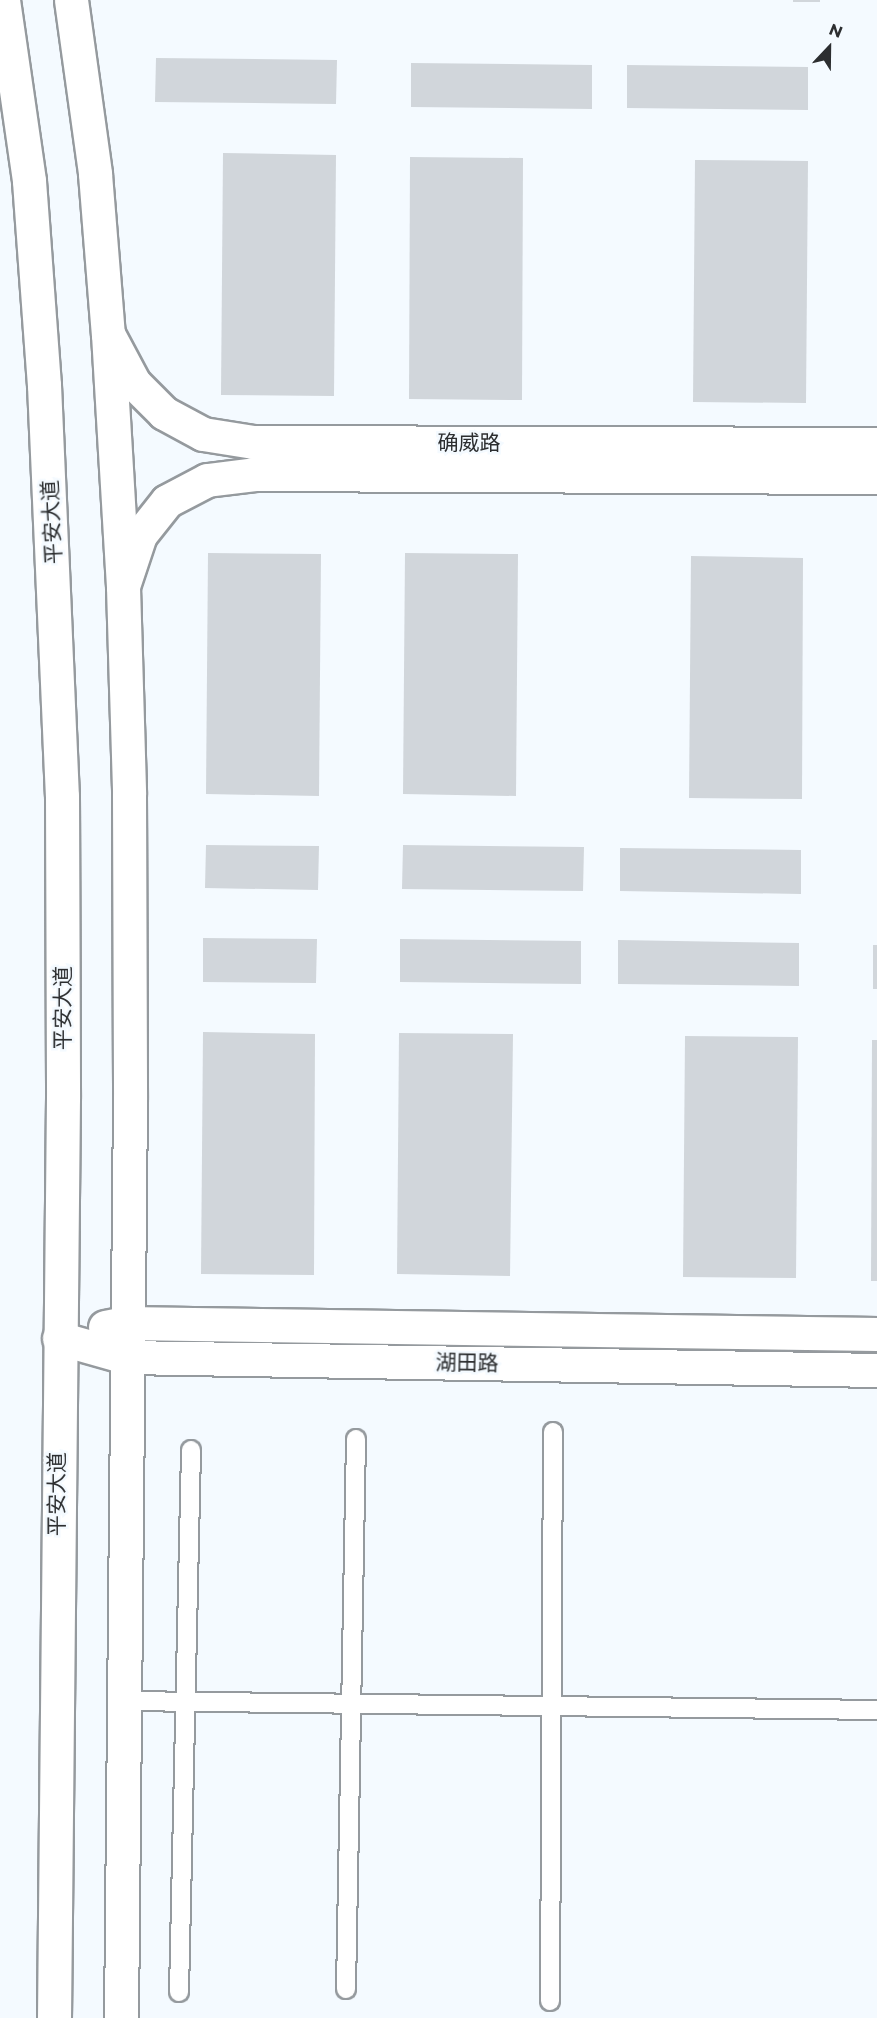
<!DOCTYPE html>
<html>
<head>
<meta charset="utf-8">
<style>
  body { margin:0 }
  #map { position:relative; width:877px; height:2018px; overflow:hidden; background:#f4faff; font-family:Montserrat,"Noto Sans SC",sans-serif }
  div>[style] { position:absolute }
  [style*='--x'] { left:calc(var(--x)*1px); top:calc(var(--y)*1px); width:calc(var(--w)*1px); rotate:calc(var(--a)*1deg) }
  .building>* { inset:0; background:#d1d6db }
  .roads { filter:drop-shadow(2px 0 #959a9e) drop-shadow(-2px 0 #959a9e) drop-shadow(0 2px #959a9e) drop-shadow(0 -2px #959a9e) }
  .lane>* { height:18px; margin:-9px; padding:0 9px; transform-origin:9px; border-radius:9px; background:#fff }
  .street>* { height:33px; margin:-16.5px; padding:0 16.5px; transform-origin:16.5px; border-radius:16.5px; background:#fff }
  .secondary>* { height:33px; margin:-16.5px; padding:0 16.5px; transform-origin:16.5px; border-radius:16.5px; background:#fff }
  span { translate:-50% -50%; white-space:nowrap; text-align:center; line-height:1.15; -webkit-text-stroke:5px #f4faff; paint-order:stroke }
  .street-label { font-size:21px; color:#2c2e30 }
  .north { position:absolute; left:799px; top:18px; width:60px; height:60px; -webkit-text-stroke:4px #f4faff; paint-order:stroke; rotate:22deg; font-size:16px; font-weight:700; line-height:24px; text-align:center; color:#2c2e30 }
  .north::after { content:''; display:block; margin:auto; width:21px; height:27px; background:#2c2e30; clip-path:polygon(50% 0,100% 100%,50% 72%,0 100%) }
</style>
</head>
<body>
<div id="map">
  <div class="building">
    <i style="clip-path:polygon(793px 0,820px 0,820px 2px,793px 2px)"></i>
    <i style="clip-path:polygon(156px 58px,337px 60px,336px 104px,155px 102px)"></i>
    <i style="clip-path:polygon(411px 63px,592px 65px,592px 109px,411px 107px)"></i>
    <i style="clip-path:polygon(627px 65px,808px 67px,808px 110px,627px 108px)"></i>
    <i style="clip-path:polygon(223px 153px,336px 155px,334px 396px,221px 395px)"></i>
    <i style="clip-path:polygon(410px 157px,523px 158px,522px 400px,409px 399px)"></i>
    <i style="clip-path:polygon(695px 160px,808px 161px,806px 403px,693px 402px)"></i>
    <i style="clip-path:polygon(208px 553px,321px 554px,319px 796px,206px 794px)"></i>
    <i style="clip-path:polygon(405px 553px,518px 554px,516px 796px,403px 794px)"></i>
    <i style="clip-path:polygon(691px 556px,803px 558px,802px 799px,689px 798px)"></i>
    <i style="clip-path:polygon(206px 845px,319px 846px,318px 890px,205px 888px)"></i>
    <i style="clip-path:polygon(403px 845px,584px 847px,583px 891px,402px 889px)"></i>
    <i style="clip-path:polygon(620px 848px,801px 850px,801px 894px,620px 891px)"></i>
    <i style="clip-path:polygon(203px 938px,317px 939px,316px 983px,203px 982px)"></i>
    <i style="clip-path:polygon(400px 939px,581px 941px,581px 984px,400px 982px)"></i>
    <i style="clip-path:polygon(618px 940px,799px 943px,799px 986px,618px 984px)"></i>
    <i style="clip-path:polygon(873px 945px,877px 945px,877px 989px,873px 989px)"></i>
    <i style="clip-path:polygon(203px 1032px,315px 1034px,314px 1275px,201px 1274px)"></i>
    <i style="clip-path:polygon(399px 1033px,513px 1034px,510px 1276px,397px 1274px)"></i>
    <i style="clip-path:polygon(685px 1036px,798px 1037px,796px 1278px,683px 1277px)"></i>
    <i style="clip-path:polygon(872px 1040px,877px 1040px,877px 1281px,871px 1281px)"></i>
  </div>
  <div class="roads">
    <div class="lane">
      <i style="--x:123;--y:1701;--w:754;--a:0.68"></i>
      <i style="--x:346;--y:1989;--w:550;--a:-88.96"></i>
      <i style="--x:179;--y:1992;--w:542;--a:-88.73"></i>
      <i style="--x:550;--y:2001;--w:569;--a:-89.7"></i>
    </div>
    <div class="street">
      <i style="--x:108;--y:334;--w:55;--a:62"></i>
      <i style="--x:134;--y:383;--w:42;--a:45"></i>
      <i style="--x:164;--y:413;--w:44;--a:28.3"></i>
      <i style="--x:203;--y:434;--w:51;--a:9.1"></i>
      <i style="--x:253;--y:442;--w:624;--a:0.18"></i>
      <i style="--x:123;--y:586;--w:54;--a:-71.6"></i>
      <i style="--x:140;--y:535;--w:43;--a:-51.5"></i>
      <i style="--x:167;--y:501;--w:45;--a:-27.7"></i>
      <i style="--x:207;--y:480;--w:48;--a:-7.1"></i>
      <i style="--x:255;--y:474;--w:622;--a:0.28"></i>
    </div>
    <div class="secondary">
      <i style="--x:3;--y:0;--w:183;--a:81.8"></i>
      <i style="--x:29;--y:181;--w:205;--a:85.8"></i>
      <i style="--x:44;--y:385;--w:411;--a:87.5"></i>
      <i style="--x:62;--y:796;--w:302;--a:89.8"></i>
      <i style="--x:63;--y:1098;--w:920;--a:90.56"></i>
      <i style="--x:71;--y:0;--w:176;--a:82.1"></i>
      <i style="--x:95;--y:174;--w:161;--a:85.4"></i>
      <i style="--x:108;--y:334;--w:253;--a:86.6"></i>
      <i style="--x:123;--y:587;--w:207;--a:88.3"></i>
      <i style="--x:129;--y:794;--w:305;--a:89.8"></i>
      <i style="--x:130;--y:1099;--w:919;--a:90.56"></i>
      <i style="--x:105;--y:1327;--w:21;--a:-11"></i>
      <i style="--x:126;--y:1323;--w:751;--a:0.84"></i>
      <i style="--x:59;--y:1338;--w:70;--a:15.8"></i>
      <i style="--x:126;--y:1357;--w:751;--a:0.99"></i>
    </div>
  </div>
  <div class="street-label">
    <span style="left:469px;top:443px">确威路</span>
    <span style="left:52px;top:522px;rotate:-93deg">平安大道</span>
    <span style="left:63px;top:1008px;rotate:-90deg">平安大道</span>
    <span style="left:467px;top:1363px;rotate:1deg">湖田路</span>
    <span style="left:57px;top:1494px;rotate:-90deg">平安大道</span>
  </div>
  <div class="north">N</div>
</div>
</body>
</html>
